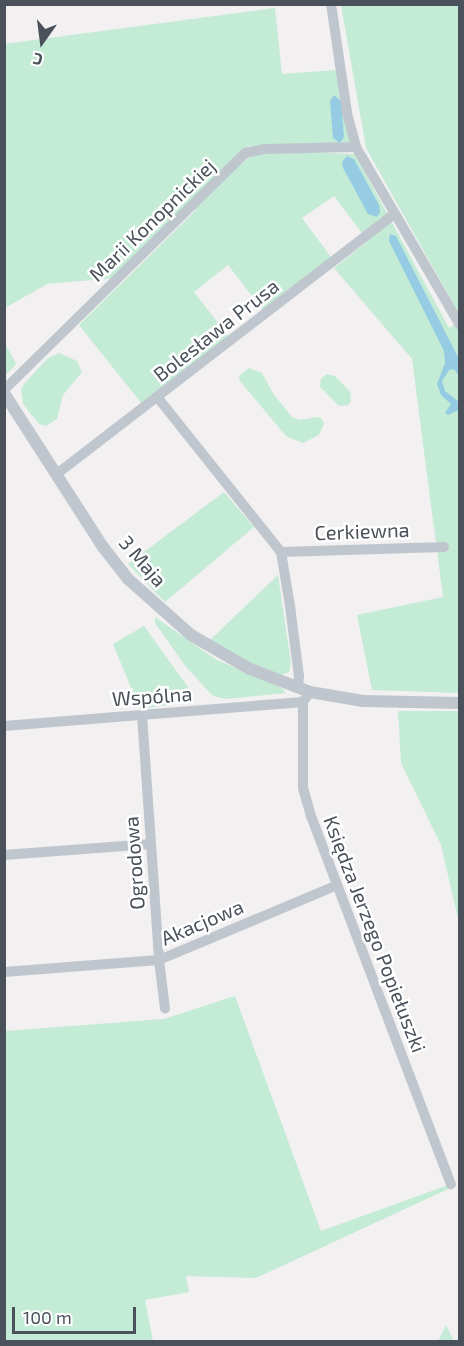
<!DOCTYPE html>
<html>
<head>
<meta charset="utf-8">
<style>
  body { margin:0 }
  #map { position:relative; width:464px; height:1346px; overflow:hidden; background:#f2f0f0; font-family:"Exo 2",sans-serif }
  div>[style] { position:absolute }
  [style*='--x'] { left:calc(var(--x)*1px); top:calc(var(--y)*1px); width:calc(var(--w)*1px); rotate:calc(var(--a)*1deg) }
  .green>* { inset:0; background:#c3ebd6 }
  .water>* { inset:0; background:#95cce3 }
  .minor>* { height:10px; margin:-5px; padding:0 5px; transform-origin:5px; border-radius:5px; background:#c0c6cd }
  .tertiary>* { height:12px; margin:-6px; padding:0 6px; transform-origin:6px; border-radius:6px; background:#c0c6cd }
  span { translate:-50% -50%; white-space:nowrap; text-align:center; line-height:1.15; -webkit-text-stroke:5px #fff; paint-order:stroke }
  .street-label { font-size:20px; color:#4a515b }
  .frame { position:absolute; inset:0; border:6px solid #4a515b; pointer-events:none }
  .north { position:absolute; left:12px; top:12px; width:60px; height:60px; -webkit-text-stroke:4px #fff; paint-order:stroke; rotate:194deg; font-size:16px; font-weight:700; line-height:24px; text-align:center; color:#4a515b }
  .north::after { content:''; display:block; margin:auto; width:21px; height:27px; background:#4a515b; clip-path:polygon(50% 0,100% 100%,50% 72%,0 100%) }
  .scale { position:absolute; left:12px; top:1307px; width:124px; height:27px; box-sizing:border-box; border:3px solid #4a515b; border-top:0; padding-left:8px; font-size:18px; line-height:21px; white-space:nowrap; color:#4a515b; -webkit-text-stroke:4px #fff; paint-order:stroke }
</style>
</head>
<body>
<div id="map">
  <div class="green">
    <i style="clip-path:polygon(341px 5px,459px 5px,459px 314px,366px 148px)"></i>
    <i style="clip-path:polygon(275px 8px,282px 74px,337px 70px,350px 141px,347px 144px,249px 146px,238px 153px,232px 172px,248px 158px,267px 151px,355px 154px,449px 328px,459px 321px,459px 693px,372px 690px,357px 615px,443px 597px,412px 359px,334px 268px,368px 241px,334px 196px,302px 218px,331px 257px,263px 310px,228px 265px,194px 292px,229px 337px,142px 404px,79px 325px,196px 210px,194px 201px,115px 278px,47px 284px,5px 308px,4px 44px)"></i>
    <i style="clip-path:polygon(4px 341px,16px 364px,5px 376px,4px 376px)"></i>
    <i style="clip-path:polygon(59px 353px,77px 361px,82px 372px,63px 395px,57px 419px,46px 426px,39px 424px,23px 404px,21px 390px,24px 384px,47px 359px)"></i>
    <i style="clip-path:polygon(249px 368px,262px 373px,274px 395px,292px 417px,299px 420px,318px 417px,322px 419px,324px 424px,319px 435px,303px 443px,286px 436px,240px 381px,239px 376px)"></i>
    <i style="clip-path:polygon(327px 374px,335px 376px,350px 392px,351px 402px,348px 405px,339px 406px,320px 387px,321px 379px)"></i>
    <i style="clip-path:polygon(224px 492px,254px 527px,165px 602px,128px 564px)"></i>
    <i style="clip-path:polygon(278px 575px,291px 663px,289px 672px,281px 675px,246px 661px,209px 641px)"></i>
    <i style="clip-path:polygon(155px 617px,217px 660px,282px 688px,286px 693px,227px 699px,213px 696px,186px 667px,155px 623px)"></i>
    <i style="clip-path:polygon(144px 626px,193px 694px,194px 701px,140px 709px,113px 644px)"></i>
    <i style="clip-path:polygon(398px 711px,459px 711px,459px 923px,441px 845px,401px 763px)"></i>
    <i style="clip-path:polygon(235px 996px,321px 1231px,451px 1184px,448px 1189px,256px 1278px,186px 1276px,189px 1292px,145px 1300px,153px 1341px,5px 1342px,5px 1031px,164px 1019px)"></i>
    <i style="clip-path:polygon(446px 1325px,454px 1341px,438px 1341px)"></i>
  </div>
  <div class="water">
    <i style="clip-path:polygon(334px 95px,341px 101px,344px 137px,340px 143px,333px 138px,330px 101px)"></i>
    <i style="clip-path:polygon(347px 156px,354px 159px,379px 205px,380px 213px,377px 217px,368px 214px,343px 168px,342px 162px)"></i>
    <i style="clip-path:polygon(390px 234px,396px 236px,459px 359px,459px 377px,455px 370px,450px 369px,442px 381px,445px 391px,459px 402px,459px 410px,448px 415px,445px 413px,451px 404px,441px 395px,437px 384px,445px 363px,444px 351px,389px 241px)"></i>
  </div>
  <div class="minor">
    <i style="--x:331;--y:4;--w:110;--a:81.6"></i>
    <i style="--x:347;--y:113;--w:35;--a:75"></i>
    <i style="--x:356;--y:147;--w:206;--a:59.7"></i>
    <i style="--x:4;--y:390;--w:338;--a:-44.5"></i>
    <i style="--x:245;--y:153;--w:19;--a:-12"></i>
    <i style="--x:264;--y:149;--w:92;--a:-1.2"></i>
    <i style="--x:158;--y:398;--w:197;--a:51.4"></i>
    <i style="--x:281;--y:552;--w:55;--a:80.5"></i>
    <i style="--x:290;--y:606;--w:71;--a:82.7"></i>
    <i style="--x:299;--y:676;--w:12;--a:95"></i>
    <i style="--x:58;--y:473;--w:424;--a:-37.6"></i>
    <i style="--x:281;--y:552;--w:163;--a:-1.8"></i>
    <i style="--x:310;--y:692;--w:12;--a:125"></i>
    <i style="--x:303;--y:702;--w:86;--a:90"></i>
    <i style="--x:303;--y:788;--w:29;--a:74"></i>
    <i style="--x:311;--y:816;--w:394;--a:69.2"></i>
    <i style="--x:142;--y:715;--w:246;--a:86"></i>
    <i style="--x:159;--y:960;--w:49;--a:83"></i>
    <i style="--x:4;--y:726;--w:300;--a:-4.6"></i>
    <i style="--x:4;--y:855;--w:147;--a:-4.3"></i>
    <i style="--x:4;--y:972;--w:155;--a:-4.4"></i>
    <i style="--x:159;--y:960;--w:191;--a:-22.8"></i>
  </div>
  <div class="tertiary">
    <i style="--x:4;--y:393;--w:183;--a:57.3"></i>
    <i style="--x:103;--y:547;--w:41;--a:52"></i>
    <i style="--x:128;--y:579;--w:84;--a:41.6"></i>
    <i style="--x:191;--y:635;--w:68;--a:30"></i>
    <i style="--x:250;--y:669;--w:64;--a:21"></i>
    <i style="--x:310;--y:692;--w:54;--a:9.6"></i>
    <i style="--x:363;--y:701;--w:97;--a:1.2"></i>
  </div>
  <div class="street-label">
    <span style="left:152px;top:220px;rotate:-44deg">Marii Konopnickiej</span>
    <span style="left:216px;top:330px;rotate:-38deg">Bolesława Prusa</span>
    <span style="left:362px;top:531px;rotate:-2deg">Cerkiewna</span>
    <span style="left:143px;top:561px;rotate:49deg">3 Maja</span>
    <span style="left:152px;top:696px;rotate:-4deg">Wspólna</span>
    <span style="left:134px;top:863px;rotate:-94deg">Ogrodowa</span>
    <span style="left:202px;top:922px;rotate:-23deg">Akacjowa</span>
    <span style="left:375px;top:934px;rotate:69deg">Księdza Jerzego Popiełuszki</span>
  </div>
  <div class="frame"></div>
  <div class="north">С</div>
  <div class="scale">100 m</div>
</div>
</body>
</html>
